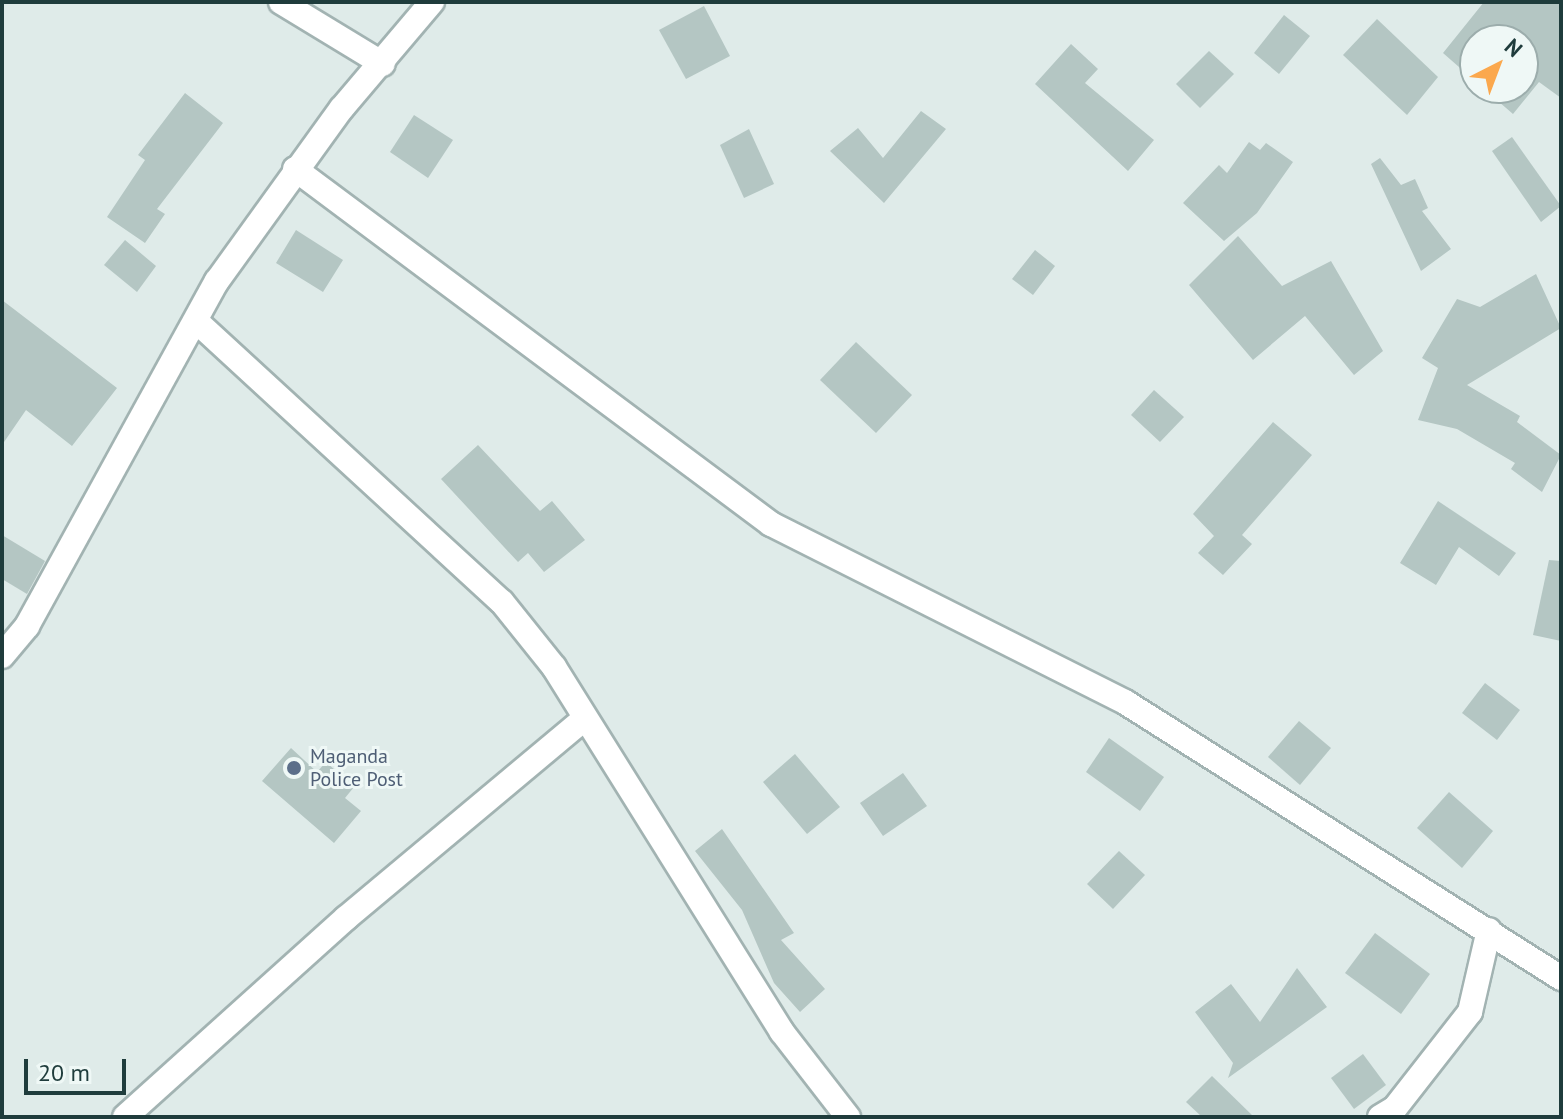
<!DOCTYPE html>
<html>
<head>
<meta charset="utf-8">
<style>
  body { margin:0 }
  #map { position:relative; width:1563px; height:1119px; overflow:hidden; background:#dfebe9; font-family:"PT Sans",sans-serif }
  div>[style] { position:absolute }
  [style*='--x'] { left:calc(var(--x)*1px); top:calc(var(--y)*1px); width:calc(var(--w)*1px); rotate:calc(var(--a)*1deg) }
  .building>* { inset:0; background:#b4c6c3 }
  .roads { filter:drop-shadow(2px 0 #a2b3b2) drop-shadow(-2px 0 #a2b3b2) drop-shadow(0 2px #a2b3b2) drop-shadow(0 -2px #a2b3b2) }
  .minor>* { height:24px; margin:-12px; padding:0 12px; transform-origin:12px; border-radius:12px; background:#fff }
  .dots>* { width:22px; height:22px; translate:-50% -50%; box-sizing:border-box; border:4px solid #eff8f6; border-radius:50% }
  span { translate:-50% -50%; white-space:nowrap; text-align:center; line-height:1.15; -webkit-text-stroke:6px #eff8f6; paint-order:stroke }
  .service-label { font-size:20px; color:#4e5e75 }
  .left { translate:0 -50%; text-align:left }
  .frame { position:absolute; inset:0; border:4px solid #1f3c3c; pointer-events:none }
  .north { position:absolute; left:1459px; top:24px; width:80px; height:80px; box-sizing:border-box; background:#eff8f6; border:2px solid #9cadac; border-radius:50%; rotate:42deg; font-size:22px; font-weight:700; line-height:32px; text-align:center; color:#1f3c3c }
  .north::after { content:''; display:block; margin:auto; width:28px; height:36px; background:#fba84d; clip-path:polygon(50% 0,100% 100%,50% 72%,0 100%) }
  .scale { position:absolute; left:24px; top:1059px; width:102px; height:36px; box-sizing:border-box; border:4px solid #1f3c3c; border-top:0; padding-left:10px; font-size:24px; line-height:28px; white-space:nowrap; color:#1f3c3c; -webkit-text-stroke:6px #eff8f6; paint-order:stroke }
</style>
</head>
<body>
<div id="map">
  <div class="building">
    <i style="clip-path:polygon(1484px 2px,1561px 2px,1561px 98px,1539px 82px,1513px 114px,1483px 88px,1523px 88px,1523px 40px,1475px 40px,1475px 81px,1443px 53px)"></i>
    <i style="clip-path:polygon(704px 6px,730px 56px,686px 79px,659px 30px)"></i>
    <i style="clip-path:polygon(1284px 15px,1310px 36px,1279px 74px,1254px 53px)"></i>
    <i style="clip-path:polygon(1377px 19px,1438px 77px,1407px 115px,1343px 55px)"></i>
    <i style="clip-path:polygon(1071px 44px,1098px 69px,1085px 83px,1154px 140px,1128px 171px,1035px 84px)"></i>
    <i style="clip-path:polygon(1209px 51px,1234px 74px,1200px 108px,1176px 84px)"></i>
    <i style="clip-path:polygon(185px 93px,223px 123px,157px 209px,165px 214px,145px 243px,107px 217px,145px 160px,138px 155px)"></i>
    <i style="clip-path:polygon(921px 111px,946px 129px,884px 203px,830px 151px,858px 128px,883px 158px)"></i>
    <i style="clip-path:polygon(414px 115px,453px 140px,428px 178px,390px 152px)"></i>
    <i style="clip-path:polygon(749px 129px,774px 184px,744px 198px,720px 145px)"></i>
    <i style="clip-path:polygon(1512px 137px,1561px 206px,1541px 222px,1492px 151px)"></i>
    <i style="clip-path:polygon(1249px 142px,1260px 150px,1266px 143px,1293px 162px,1257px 213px,1224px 241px,1183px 203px,1219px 165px,1227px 173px)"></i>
    <i style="clip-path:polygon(1380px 158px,1401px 185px,1415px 179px,1428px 208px,1422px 211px,1451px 249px,1421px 271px,1371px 164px)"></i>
    <i style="clip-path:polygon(296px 230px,343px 260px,323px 292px,276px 263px)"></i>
    <i style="clip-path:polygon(1238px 236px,1282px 286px,1331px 261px,1383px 351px,1354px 375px,1305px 316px,1253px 360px,1189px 285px)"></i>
    <i style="clip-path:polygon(125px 240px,156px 266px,137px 292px,104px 265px)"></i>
    <i style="clip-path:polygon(1035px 250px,1055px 266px,1033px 295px,1012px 279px)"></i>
    <i style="clip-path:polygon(1536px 274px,1561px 328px,1467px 385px,1520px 416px,1517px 422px,1561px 455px,1542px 492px,1511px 469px,1515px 463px,1457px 429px,1418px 420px,1438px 368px,1422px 358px,1457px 299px,1480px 307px)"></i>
    <i style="clip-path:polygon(2px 300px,117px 388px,72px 446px,26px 410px,2px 445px)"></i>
    <i style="clip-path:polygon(856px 342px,912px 395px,876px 433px,820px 380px)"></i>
    <i style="clip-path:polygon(1154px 390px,1184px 417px,1160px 442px,1131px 415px)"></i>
    <i style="clip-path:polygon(1273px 422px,1312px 455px,1242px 535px,1252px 544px,1223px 575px,1198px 553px,1214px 536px,1193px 514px)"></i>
    <i style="clip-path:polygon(478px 445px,540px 511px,552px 501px,585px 540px,544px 572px,528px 553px,518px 562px,441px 479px)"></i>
    <i style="clip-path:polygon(1438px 501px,1516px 553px,1499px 576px,1459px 547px,1436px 585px,1400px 563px)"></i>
    <i style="clip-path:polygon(2px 535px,45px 561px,27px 594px,2px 579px)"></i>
    <i style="clip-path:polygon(1549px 560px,1561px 561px,1561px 641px,1533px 635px)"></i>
    <i style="clip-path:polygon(1485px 683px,1520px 710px,1497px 740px,1462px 713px)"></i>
    <i style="clip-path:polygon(1299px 721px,1331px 748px,1300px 785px,1268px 757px)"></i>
    <i style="clip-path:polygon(1109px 738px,1164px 777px,1140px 811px,1086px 772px)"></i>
    <i style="clip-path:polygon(291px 748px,317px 772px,326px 762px,354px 787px,345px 798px,361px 811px,334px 843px,262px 781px)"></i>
    <i style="clip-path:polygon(795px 754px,840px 807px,807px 834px,763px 782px)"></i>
    <i style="clip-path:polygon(903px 773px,927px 806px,883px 836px,860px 803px)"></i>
    <i style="clip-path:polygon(1449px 792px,1493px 831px,1462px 868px,1417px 828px)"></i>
    <i style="clip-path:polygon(722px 829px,794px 933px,781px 940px,825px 989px,800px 1012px,774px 983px,742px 910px,695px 851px)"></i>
    <i style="clip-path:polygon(1119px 851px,1145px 875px,1113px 909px,1087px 884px)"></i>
    <i style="clip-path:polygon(1375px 933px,1430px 974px,1401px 1014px,1345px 973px)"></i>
    <i style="clip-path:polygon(1297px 968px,1327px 1007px,1228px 1078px,1233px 1063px,1195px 1012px,1231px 984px,1260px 1022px)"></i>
    <i style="clip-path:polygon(1363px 1054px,1386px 1085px,1354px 1109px,1331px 1078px)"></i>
    <i style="clip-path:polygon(1212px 1076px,1254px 1117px,1202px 1117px,1186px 1102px)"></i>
  </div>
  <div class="roads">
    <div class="minor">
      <i style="--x:281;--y:2;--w:119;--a:31.3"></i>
      <i style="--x:295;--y:169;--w:594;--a:36.72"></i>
      <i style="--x:771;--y:524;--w:396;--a:26.7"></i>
      <i style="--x:1125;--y:702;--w:516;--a:32.33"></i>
      <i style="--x:196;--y:321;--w:415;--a:42.6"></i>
      <i style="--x:502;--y:602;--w:83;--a:51.3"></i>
      <i style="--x:554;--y:667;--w:430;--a:58"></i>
      <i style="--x:782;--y:1032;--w:108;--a:52.2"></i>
      <i style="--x:2;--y:656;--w:39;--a:-50"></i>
      <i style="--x:27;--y:626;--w:394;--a:-61.2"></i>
      <i style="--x:217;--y:281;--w:213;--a:-54.2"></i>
      <i style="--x:342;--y:108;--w:139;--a:-49.7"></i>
      <i style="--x:125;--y:1117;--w:297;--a:-42"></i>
      <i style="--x:346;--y:918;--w:307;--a:-39.9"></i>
      <i style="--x:1380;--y:1117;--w:17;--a:-31"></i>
      <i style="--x:1395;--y:1108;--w:122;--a:-52"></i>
      <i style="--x:1470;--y:1012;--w:84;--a:-77"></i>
    </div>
  </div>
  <div class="dots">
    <i style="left:294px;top:768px;background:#5c6f8a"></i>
  </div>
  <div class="service-label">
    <span class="left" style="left:310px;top:768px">Maganda<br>Police Post</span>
  </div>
  <div class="frame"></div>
  <div class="north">N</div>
  <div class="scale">20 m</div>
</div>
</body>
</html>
